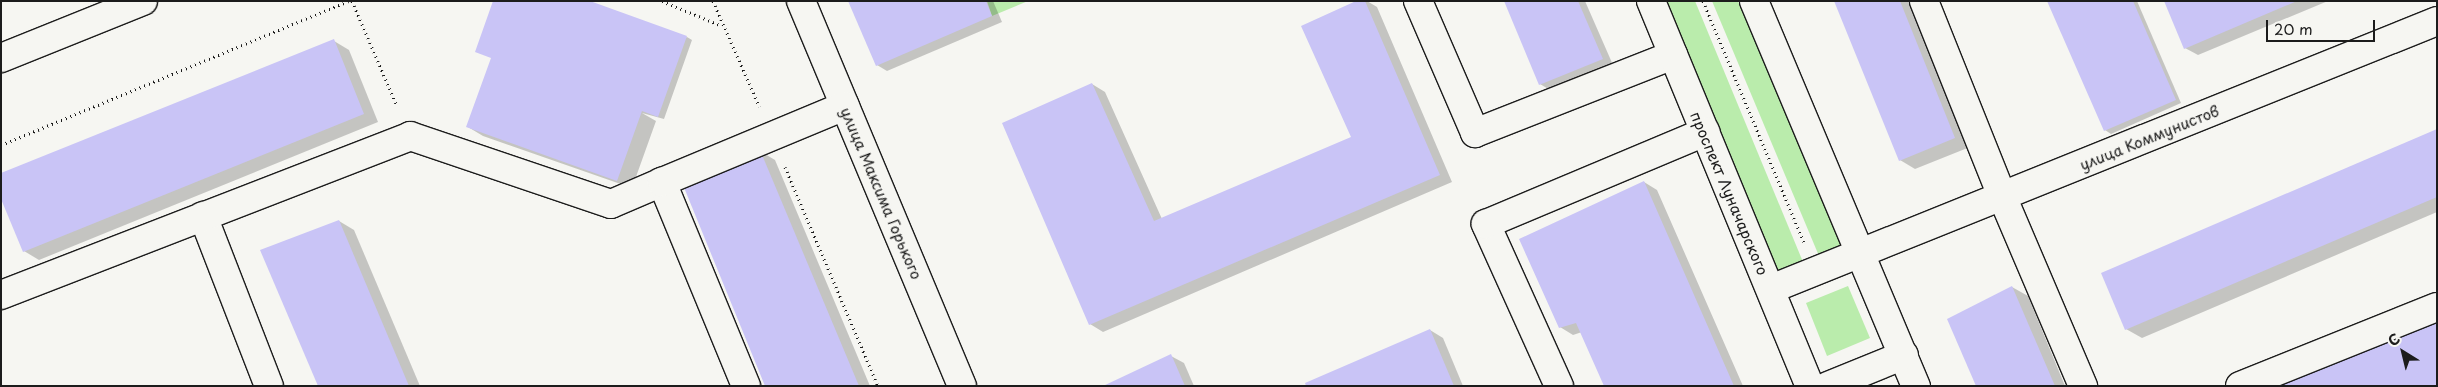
<!DOCTYPE html>
<html>
<head>
<meta charset="utf-8">
<style>
  body { margin:0 }
  #map { position:relative; width:2438px; height:387px; overflow:hidden; background:#f6f6f2; font-family:"Playpen Sans",sans-serif }
  div>[style] { position:absolute }
  [style*='--x'] { left:calc(var(--x)*1px); top:calc(var(--y)*1px); width:calc(var(--w)*1px); rotate:calc(var(--a)*1deg) }
  .green>* { inset:0; background:#baecac }
  .shadow>* { inset:0; background:#0003 }
  .building>* { inset:0; background:#c9c4f6 }
  .path>* { height:3px; margin-top:-1.5px; transform-origin:0; background:repeating-linear-gradient(90deg,#1c1c1c 0 1px,transparent 0 5px) }
  .roads { filter:drop-shadow(1px 0 #1c1c1c) drop-shadow(-1px 0 #1c1c1c) drop-shadow(0 1px #1c1c1c) drop-shadow(0 -1px #1c1c1c) }
  .minor>* { height:28px; margin:-14px; padding:0 14px; transform-origin:14px; border-radius:14px; background:#f6f6f2 }
  span { translate:-50% -50%; white-space:nowrap; text-align:center; line-height:1.15; -webkit-text-stroke:4px #f6f6f2; paint-order:stroke }
  .street-label { font-size:15px; color:#1c1c1c }
  .frame { position:absolute; inset:0; border:2px solid #1c1c1c; pointer-events:none }
  .north { position:absolute; left:2378px; top:327px; width:50px; height:50px; -webkit-text-stroke:4px #f6f6f2; paint-order:stroke; rotate:324deg; font-size:14px; font-weight:700; line-height:20px; text-align:center; color:#1c1c1c }
  .north::after { content:''; display:block; margin:auto; width:18px; height:22px; background:#1c1c1c; clip-path:polygon(50% 0,100% 100%,50% 72%,0 100%) }
  .scale { position:absolute; left:2266px; top:20px; width:109px; height:22px; box-sizing:border-box; border:2px solid #1c1c1c; border-top:0; padding-left:6px; font-size:15px; line-height:18px; white-space:nowrap; color:#1c1c1c; -webkit-text-stroke:4px #f6f6f2; paint-order:stroke }
</style>
</head>
<body>
<div id="map">
  <div class="green">
    <i style="clip-path:polygon(987px 1px,1028px 1px,992px 16px)"></i>
    <i style="clip-path:polygon(1665px 1px,1695px 1px,1803px 262px,1776px 272px)"></i>
    <i style="clip-path:polygon(1712px 1px,1738px 1px,1842px 245px,1819px 256px)"></i>
    <i style="clip-path:polygon(1848px 286px,1870px 338px,1827px 356px,1806px 303px)"></i>
  </div>
  <div class="shadow">
    <i style="clip-path:polygon(849px 1px,993px 1px,1002px 22px,887px 71px,877px 65px)"></i>
    <i style="clip-path:polygon(1360px 1px,1367px 1px,1377px 7px,1452px 182px,1103px 332px,1090px 324px,1092px 84px,1105px 92px,1162px 219px,1352px 138px)"></i>
    <i style="clip-path:polygon(1506px 1px,1585px 1px,1613px 65px,1550px 90px,1540px 84px)"></i>
    <i style="clip-path:polygon(1836px 1px,1911px 1px,1970px 147px,1915px 169px,1900px 160px)"></i>
    <i style="clip-path:polygon(2049px 1px,2137px 1px,2181px 103px,2111px 134px,2105px 130px)"></i>
    <i style="clip-path:polygon(2166px 1px,2328px 1px,2198px 55px,2185px 48px)"></i>
    <i style="clip-path:polygon(687px 37px,692px 40px,664px 119px,642px 113px,656px 121px,632px 188px,483px 136px,468px 127px)"></i>
    <i style="clip-path:polygon(334px 41px,349px 50px,378px 122px,39px 260px,24px 251px)"></i>
    <i style="clip-path:polygon(2437px 130px,2437px 212px,2142px 338px,2126px 329px)"></i>
    <i style="clip-path:polygon(760px 151px,775px 160px,870px 386px,767px 386px)"></i>
    <i style="clip-path:polygon(1644px 182px,1657px 190px,1743px 386px,1605px 386px,1582px 332px,1573px 335px,1560px 327px)"></i>
    <i style="clip-path:polygon(339px 221px,354px 230px,420px 386px,319px 386px)"></i>
    <i style="clip-path:polygon(2012px 287px,2028px 296px,2065px 386px,1977px 386px)"></i>
    <i style="clip-path:polygon(1430px 330px,1443px 338px,1463px 386px,1307px 386px)"></i>
    <i style="clip-path:polygon(1171px 356px,1184px 363px,1194px 386px,1106px 386px)"></i>
  </div>
  <div class="building">
    <i style="clip-path:polygon(493px 1px,590px 1px,687px 36px,658px 117px,642px 111px,617px 181px,466px 127px,491px 58px,475px 52px)"></i>
    <i style="clip-path:polygon(848px 1px,986px 1px,992px 16px,876px 66px)"></i>
    <i style="clip-path:polygon(1356px 1px,1365px 1px,1440px 175px,1089px 325px,1002px 123px,1092px 83px,1154px 221px,1351px 137px,1301px 26px)"></i>
    <i style="clip-path:polygon(1504px 1px,1578px 1px,1603px 59px,1539px 85px)"></i>
    <i style="clip-path:polygon(1834px 1px,1900px 1px,1955px 138px,1899px 161px)"></i>
    <i style="clip-path:polygon(2047px 1px,2133px 1px,2176px 100px,2104px 131px)"></i>
    <i style="clip-path:polygon(2164px 1px,2297px 1px,2184px 49px)"></i>
    <i style="clip-path:polygon(334px 39px,364px 114px,23px 252px,1px 199px,1px 173px)"></i>
    <i style="clip-path:polygon(2437px 129px,2437px 197px,2125px 330px,2101px 273px)"></i>
    <i style="clip-path:polygon(760px 150px,859px 386px,765px 386px,683px 185px)"></i>
    <i style="clip-path:polygon(1644px 181px,1734px 386px,1604px 386px,1576px 323px,1559px 328px,1519px 239px)"></i>
    <i style="clip-path:polygon(339px 220px,409px 386px,318px 386px,260px 250px)"></i>
    <i style="clip-path:polygon(2012px 286px,2055px 386px,1976px 386px,1947px 319px)"></i>
    <i style="clip-path:polygon(2437px 321px,2437px 386px,2279px 386px)"></i>
    <i style="clip-path:polygon(1430px 329px,1454px 386px,1306px 386px,1305px 383px)"></i>
    <i style="clip-path:polygon(1171px 354px,1185px 386px,1103px 386px)"></i>
  </div>
  <div class="path">
    <i style="--x:352;--y:1;--w:114;--a:66.8"></i>
    <i style="--x:662;--y:1;--w:65;--a:22.6"></i>
    <i style="--x:713;--y:1;--w:115;--a:66.3"></i>
    <i style="--x:1703;--y:1;--w:261;--a:67.3"></i>
    <i style="--x:1;--y:145;--w:376;--a:-22.5"></i>
    <i style="--x:785;--y:167;--w:238;--a:67"></i>
  </div>
  <div class="roads">
    <div class="minor">
      <i style="--x:801;--y:1;--w:417;--a:67.3"></i>
      <i style="--x:1418;--y:1;--w:144;--a:66.6"></i>
      <i style="--x:1475;--y:133;--w:213;--a:-21.5"></i>
      <i style="--x:1651;--y:1;--w:417;--a:67.6"></i>
      <i style="--x:1754;--y:1;--w:418;--a:67.2"></i>
      <i style="--x:1924;--y:1;--w:210;--a:68.2"></i>
      <i style="--x:2002;--y:196;--w:207;--a:66.9"></i>
      <i style="--x:1;--y:58;--w:153;--a:-21.9"></i>
      <i style="--x:203;--y:216;--w:182;--a:68.8"></i>
      <i style="--x:1771;--y:289;--w:718;--a:-21.92"></i>
      <i style="--x:1;--y:295;--w:439;--a:-21.2"></i>
      <i style="--x:410;--y:136;--w:212;--a:18.7"></i>
      <i style="--x:611;--y:204;--w:56;--a:-23.3"></i>
      <i style="--x:746;--y:386;--w:221;--a:-112.4"></i>
      <i style="--x:662;--y:182;--w:198;--a:-22.6"></i>
      <i style="--x:1559;--y:386;--w:178;--a:-114.3"></i>
      <i style="--x:1486;--y:224;--w:238;--a:-22.8"></i>
      <i style="--x:1828;--y:386;--w:82;--a:-22.2"></i>
      <i style="--x:2240;--y:386;--w:212;--a:-21.9"></i>
    </div>
  </div>
  <div class="street-label">
    <span style="left:2149px;top:137px;rotate:-22deg">улица Коммунистов</span>
    <span style="left:882px;top:193px;rotate:67deg">улица Максима Горького</span>
    <span style="left:1730px;top:193px;rotate:67deg">проспект Луначарского</span>
  </div>
  <div class="frame"></div>
  <div class="north">С</div>
  <div class="scale">20 m</div>
</div>
</body>
</html>
